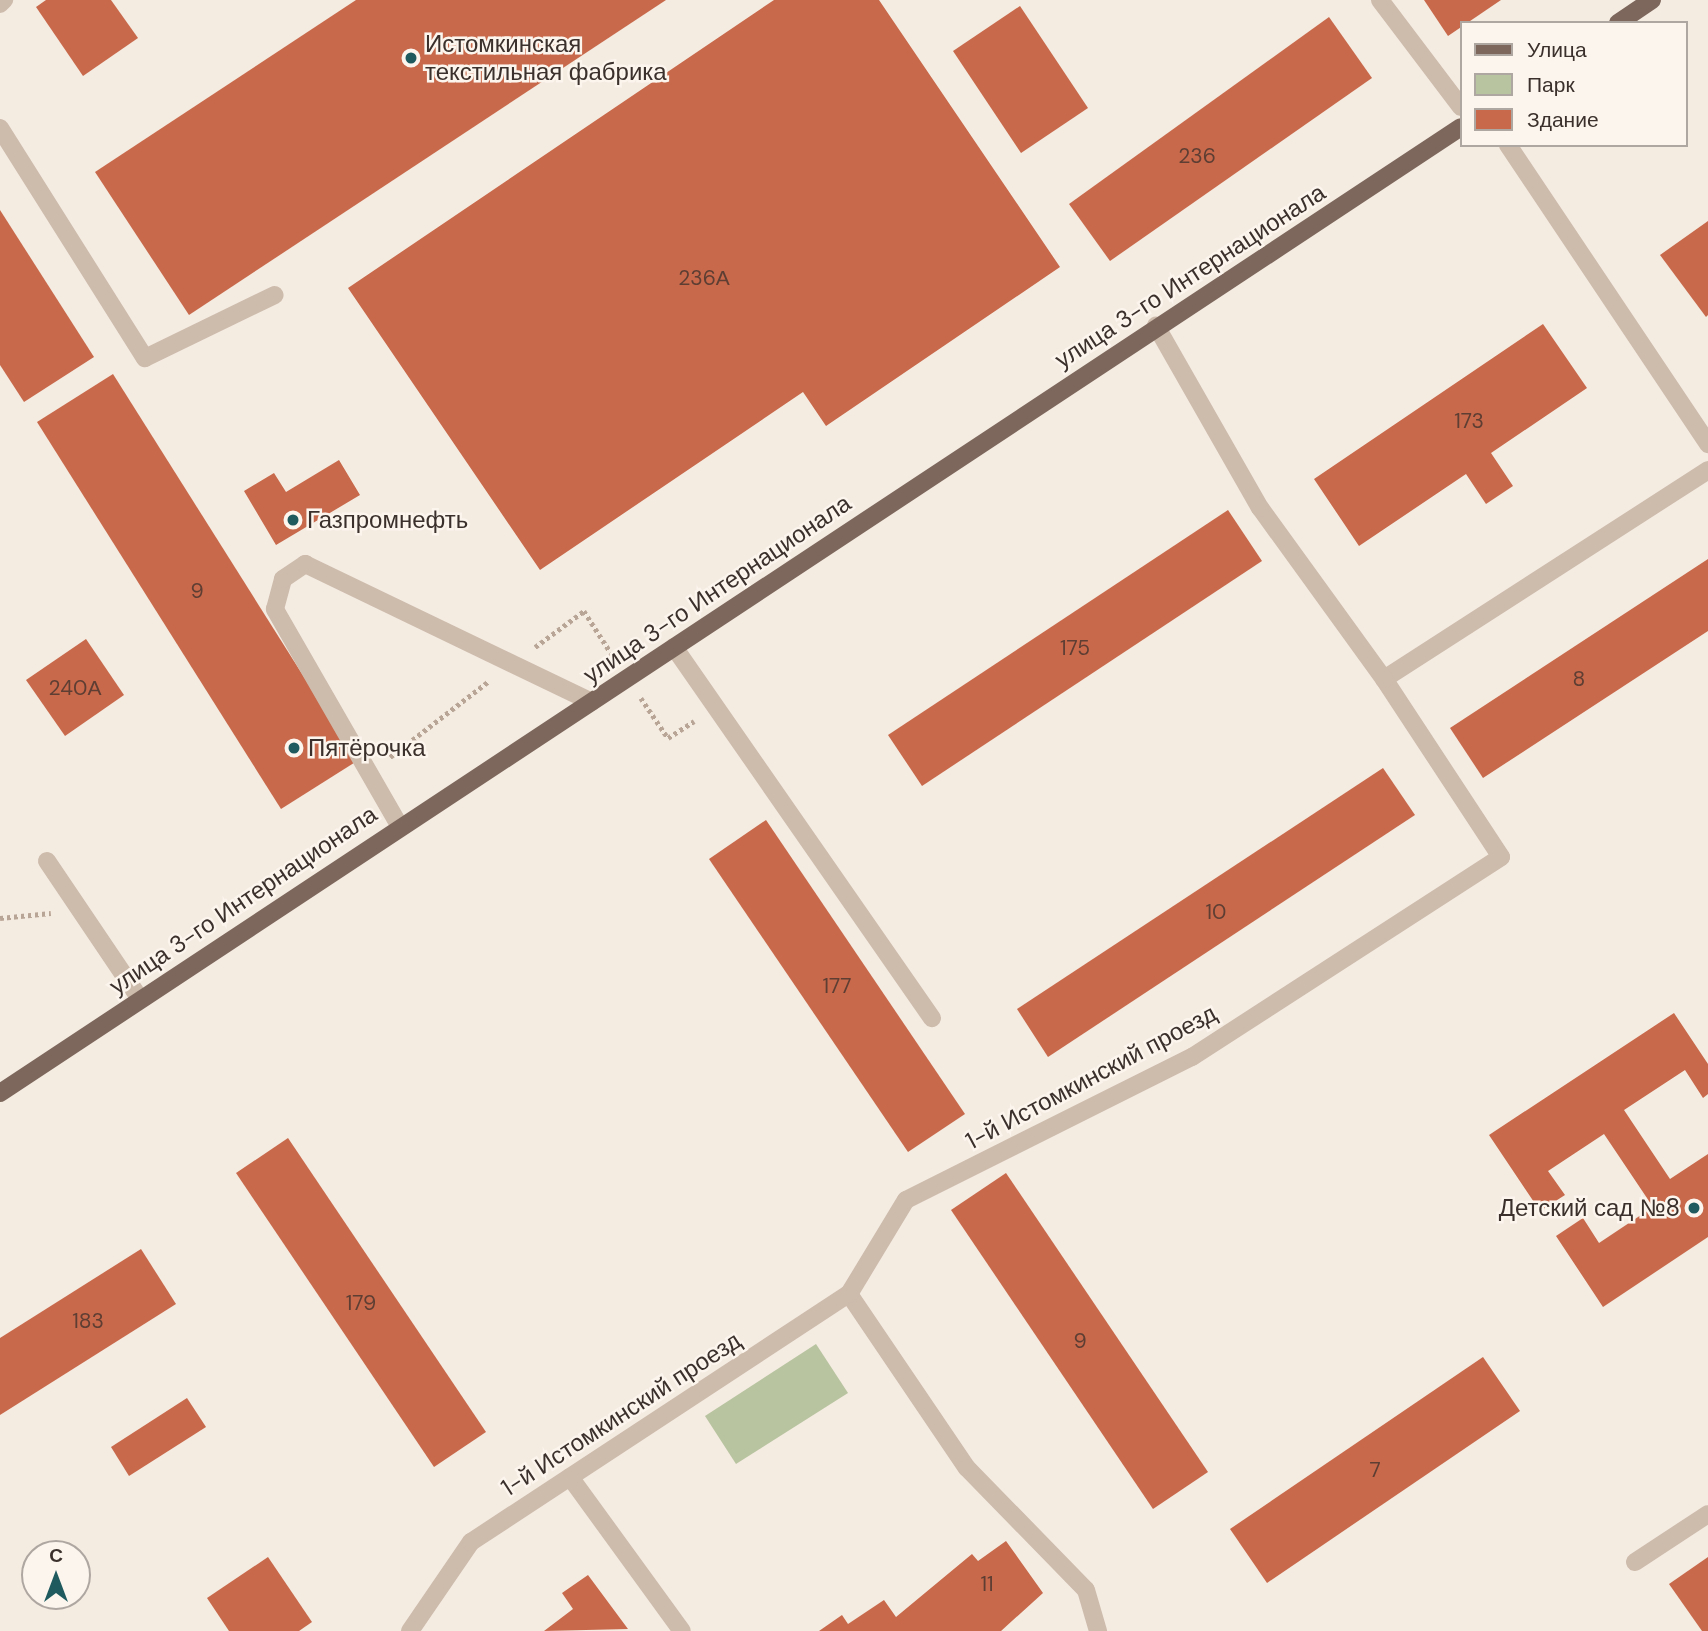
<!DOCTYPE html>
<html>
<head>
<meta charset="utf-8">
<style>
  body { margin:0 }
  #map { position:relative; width:1708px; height:1631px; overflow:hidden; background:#f4ebe1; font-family:"DM Sans",sans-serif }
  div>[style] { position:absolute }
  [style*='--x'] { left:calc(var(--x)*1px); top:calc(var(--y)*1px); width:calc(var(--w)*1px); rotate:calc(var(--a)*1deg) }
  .green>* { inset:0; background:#b8c4a0 }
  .building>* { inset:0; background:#c8694b }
  .path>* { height:4.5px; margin-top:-2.25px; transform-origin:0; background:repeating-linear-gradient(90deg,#b9a596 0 3.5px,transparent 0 7px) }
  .minor>* { height:18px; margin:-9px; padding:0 9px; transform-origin:9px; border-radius:9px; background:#cdbbac }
  .major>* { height:18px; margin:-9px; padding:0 9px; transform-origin:9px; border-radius:9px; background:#7d675c }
  .dots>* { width:19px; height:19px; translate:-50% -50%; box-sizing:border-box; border:4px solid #fbf5ee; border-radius:50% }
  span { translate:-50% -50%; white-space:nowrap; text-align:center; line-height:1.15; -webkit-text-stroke:5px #fbf5ee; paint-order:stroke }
  .number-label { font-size:21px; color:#5e3e33 }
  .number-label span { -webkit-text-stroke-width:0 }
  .poi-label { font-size:24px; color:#3b302b }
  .left { translate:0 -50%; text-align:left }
  .right { translate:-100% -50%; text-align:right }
  .street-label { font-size:24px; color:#3b302b }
  .legend { position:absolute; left:1460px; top:21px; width:228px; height:126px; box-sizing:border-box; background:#fbf5ee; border:2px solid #aea6a0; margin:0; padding:9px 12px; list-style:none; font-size:21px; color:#3b302b }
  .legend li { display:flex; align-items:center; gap:14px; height:35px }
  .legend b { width:35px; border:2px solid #aea6a0 }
  .north { position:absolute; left:21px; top:1540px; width:70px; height:70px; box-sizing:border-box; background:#fbf5ee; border:2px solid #aea6a0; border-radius:50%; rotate:0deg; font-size:19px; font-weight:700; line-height:28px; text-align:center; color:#3b302b }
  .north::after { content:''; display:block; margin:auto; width:24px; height:32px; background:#1f5a5e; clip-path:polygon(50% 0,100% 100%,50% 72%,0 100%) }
</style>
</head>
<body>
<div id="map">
  <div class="green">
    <i style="clip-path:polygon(816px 1344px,848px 1393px,736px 1464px,705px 1416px)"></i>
  </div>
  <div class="building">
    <i style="clip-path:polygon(46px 0,111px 0,138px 38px,83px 76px,36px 7px)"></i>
    <i style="clip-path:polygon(356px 0,666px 0,189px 315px,95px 172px)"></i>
    <i style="clip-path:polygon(774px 0,879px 0,1060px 267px,826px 426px,803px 392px,540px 570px,348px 288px)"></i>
    <i style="clip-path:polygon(1424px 0,1501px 0,1448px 36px)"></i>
    <i style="clip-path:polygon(1020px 6px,1088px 108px,1021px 153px,953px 51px)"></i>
    <i style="clip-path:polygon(1329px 17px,1372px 78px,1110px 261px,1069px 204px)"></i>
    <i style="clip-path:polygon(0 210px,94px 357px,24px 402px,0 365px)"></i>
    <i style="clip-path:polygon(1708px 221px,1708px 315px,1706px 317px,1660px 255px)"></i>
    <i style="clip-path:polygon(1543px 324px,1587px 388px,1491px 453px,1513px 486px,1486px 504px,1466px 474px,1359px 546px,1314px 479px)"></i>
    <i style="clip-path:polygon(113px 374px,357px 761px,281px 809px,37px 422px)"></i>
    <i style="clip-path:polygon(339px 460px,360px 495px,276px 545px,244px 491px,274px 473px,286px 492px)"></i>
    <i style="clip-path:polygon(1228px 510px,1262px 561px,922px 786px,888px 735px)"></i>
    <i style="clip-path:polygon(1708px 559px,1708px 631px,1483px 778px,1450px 728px)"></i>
    <i style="clip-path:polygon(86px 639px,124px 695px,65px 736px,26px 680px)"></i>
    <i style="clip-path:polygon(1383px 768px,1415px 815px,1048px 1057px,1017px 1009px)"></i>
    <i style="clip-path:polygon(766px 820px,965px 1114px,908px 1152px,709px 859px)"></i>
    <i style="clip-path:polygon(1674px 1013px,1708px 1064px,1708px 1094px,1703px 1098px,1685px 1070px,1624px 1110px,1670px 1179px,1708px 1154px,1708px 1237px,1603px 1307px,1556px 1236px,1583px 1218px,1599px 1243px,1653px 1207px,1604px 1134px,1548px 1171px,1565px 1195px,1540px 1211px,1489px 1135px)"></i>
    <i style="clip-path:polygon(288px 1138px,486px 1432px,434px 1467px,236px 1173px)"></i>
    <i style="clip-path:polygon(1006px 1173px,1208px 1472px,1153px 1509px,951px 1210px)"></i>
    <i style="clip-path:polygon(141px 1249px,176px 1304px,0 1415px,0 1338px)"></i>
    <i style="clip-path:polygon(1483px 1357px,1520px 1411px,1267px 1583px,1230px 1529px)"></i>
    <i style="clip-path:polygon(187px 1398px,206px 1427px,129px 1476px,111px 1447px)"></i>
    <i style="clip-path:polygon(1006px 1541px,1043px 1593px,1001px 1631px,819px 1631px,842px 1615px,848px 1624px,884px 1600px,896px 1617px,972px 1554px,978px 1561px)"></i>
    <i style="clip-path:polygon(268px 1557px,312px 1622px,299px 1631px,229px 1631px,207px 1598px)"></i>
    <i style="clip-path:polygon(1708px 1557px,1708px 1631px,1702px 1631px,1669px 1584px)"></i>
    <i style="clip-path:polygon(588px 1575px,628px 1629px,544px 1631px,573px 1609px,562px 1593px)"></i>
  </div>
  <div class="path">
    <i style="--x:535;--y:647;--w:61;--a:-36.3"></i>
    <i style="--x:584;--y:611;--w:54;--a:57.2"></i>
    <i style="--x:641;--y:698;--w:48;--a:56"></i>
    <i style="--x:668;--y:738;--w:31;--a:-33"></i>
    <i style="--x:390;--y:757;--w:125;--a:-37.5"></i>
    <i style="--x:0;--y:918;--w:51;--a:-5.6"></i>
  </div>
  <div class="minor">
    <i style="--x:1380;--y:0;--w:134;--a:52.9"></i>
    <i style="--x:0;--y:4;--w:6;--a:-45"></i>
    <i style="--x:0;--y:128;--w:272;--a:57.8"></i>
    <i style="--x:145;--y:358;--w:144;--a:-25.9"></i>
    <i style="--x:1508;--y:145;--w:360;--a:56.2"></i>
    <i style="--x:674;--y:647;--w:452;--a:55.2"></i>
    <i style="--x:1384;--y:679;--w:386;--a:-32.8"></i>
    <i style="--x:399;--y:825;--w:249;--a:-119.9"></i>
    <i style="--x:275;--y:609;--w:31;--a:-75"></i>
    <i style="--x:283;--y:579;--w:27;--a:-34"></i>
    <i style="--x:305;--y:564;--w:318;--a:25.7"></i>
    <i style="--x:47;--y:861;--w:166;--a:56"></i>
    <i style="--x:849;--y:1294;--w:210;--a:55.9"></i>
    <i style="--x:967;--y:1468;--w:170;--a:45.7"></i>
    <i style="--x:1086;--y:1590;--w:43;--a:73.7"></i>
    <i style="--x:570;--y:1477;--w:190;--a:54"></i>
    <i style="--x:1635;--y:1562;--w:87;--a:-33.3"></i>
    <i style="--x:410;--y:1631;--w:108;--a:-55.6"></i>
    <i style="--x:471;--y:1542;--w:452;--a:-33.3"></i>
    <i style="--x:849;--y:1294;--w:110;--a:-58.8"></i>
    <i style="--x:906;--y:1200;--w:320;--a:-26.6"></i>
    <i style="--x:1192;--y:1057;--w:368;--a:-32.9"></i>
    <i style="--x:1501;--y:857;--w:213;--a:-123.3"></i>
    <i style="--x:1384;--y:679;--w:211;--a:-125.9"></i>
    <i style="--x:1260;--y:508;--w:210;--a:-119.7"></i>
  </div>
  <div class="major">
    <i style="--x:1618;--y:23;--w:41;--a:-34.1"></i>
    <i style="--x:0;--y:1093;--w:1751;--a:-33.47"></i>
  </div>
  <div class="dots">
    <i style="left:411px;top:58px;background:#1f5a5e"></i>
    <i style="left:293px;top:520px;background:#1f5a5e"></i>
    <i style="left:294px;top:748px;background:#1f5a5e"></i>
    <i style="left:1694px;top:1208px;background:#1f5a5e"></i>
  </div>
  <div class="number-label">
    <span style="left:1197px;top:156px">236</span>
    <span style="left:704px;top:278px">236А</span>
    <span style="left:1469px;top:421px">173</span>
    <span style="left:197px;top:591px">9</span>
    <span style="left:1075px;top:648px">175</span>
    <span style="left:1579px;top:679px">8</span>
    <span style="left:75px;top:688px">240А</span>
    <span style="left:1216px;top:912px">10</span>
    <span style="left:837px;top:986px">177</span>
    <span style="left:361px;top:1303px">179</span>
    <span style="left:88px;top:1321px">183</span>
    <span style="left:1080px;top:1341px">9</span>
    <span style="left:1375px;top:1470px">7</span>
    <span style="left:987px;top:1584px">11</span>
  </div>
  <div class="poi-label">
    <span class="left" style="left:425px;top:58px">Истомкинская<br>текстильная фабрика</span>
    <span class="left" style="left:307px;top:520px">Газпромнефть</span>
    <span class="left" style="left:308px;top:748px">Пятёрочка</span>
    <span class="right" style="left:1680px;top:1208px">Детский сад №8</span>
  </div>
  <div class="street-label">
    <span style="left:1190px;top:276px;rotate:-33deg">улица 3-го Интернационала</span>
    <span style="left:717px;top:589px;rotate:-34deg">улица 3-го Интернационала</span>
    <span style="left:243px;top:900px;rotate:-34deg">улица 3-го Интернационала</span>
    <span style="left:1091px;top:1077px;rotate:-28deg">1-й Истомкинский проезд</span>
    <span style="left:621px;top:1414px;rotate:-33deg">1-й Истомкинский проезд</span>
  </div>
  <ul class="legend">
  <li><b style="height:9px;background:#7d675c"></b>Улица</li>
  <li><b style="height:19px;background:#b8c4a0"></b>Парк</li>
  <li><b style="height:19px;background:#c8694b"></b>Здание</li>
  </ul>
  <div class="north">С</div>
</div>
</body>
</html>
